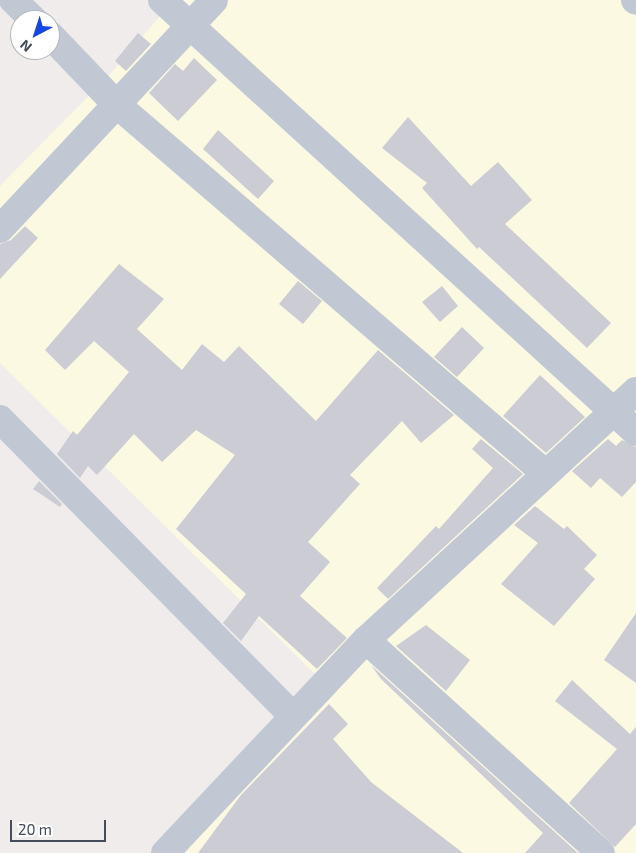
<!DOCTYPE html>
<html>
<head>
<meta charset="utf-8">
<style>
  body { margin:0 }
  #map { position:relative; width:636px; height:853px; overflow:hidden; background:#efeceb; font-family:"Exo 2",sans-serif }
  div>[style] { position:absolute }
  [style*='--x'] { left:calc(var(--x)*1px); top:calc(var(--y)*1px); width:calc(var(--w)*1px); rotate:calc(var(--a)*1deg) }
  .commercial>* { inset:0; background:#fcf9e2 }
  .building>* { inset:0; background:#cbccd4 }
  .minor>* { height:28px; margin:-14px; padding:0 14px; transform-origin:14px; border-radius:14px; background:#c1c8d4 }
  span { translate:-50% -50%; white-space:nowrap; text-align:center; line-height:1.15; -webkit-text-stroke:5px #fff; paint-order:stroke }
  .north { position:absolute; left:10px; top:10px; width:50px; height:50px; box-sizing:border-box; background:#fff; border:1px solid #b4b7bd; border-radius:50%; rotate:220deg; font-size:14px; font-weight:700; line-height:20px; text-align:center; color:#444b59 }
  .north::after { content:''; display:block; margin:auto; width:18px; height:22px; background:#1548df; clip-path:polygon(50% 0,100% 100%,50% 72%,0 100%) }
  .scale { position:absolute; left:10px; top:820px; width:96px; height:22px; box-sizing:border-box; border:2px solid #444b59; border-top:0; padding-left:6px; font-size:15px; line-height:18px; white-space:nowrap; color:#444b59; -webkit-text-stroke:4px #fff; paint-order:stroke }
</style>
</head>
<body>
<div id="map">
  <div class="commercial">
    <i style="clip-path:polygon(174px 0,636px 0,636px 853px,177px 853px,318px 677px,0 363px,0 186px,112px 72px)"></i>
  </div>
  <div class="building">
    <i style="clip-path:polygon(138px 33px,151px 44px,126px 71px,115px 61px)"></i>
    <i style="clip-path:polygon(194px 58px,217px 80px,178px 121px,149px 93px,175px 64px,183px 71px)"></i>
    <i style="clip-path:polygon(408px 117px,471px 186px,498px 162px,532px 200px,505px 224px,611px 323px,587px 348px,479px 247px,477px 249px,422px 188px,427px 183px,382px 148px)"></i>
    <i style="clip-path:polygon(218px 130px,274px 181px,258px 199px,203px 149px)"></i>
    <i style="clip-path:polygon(25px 226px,38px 238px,0 279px,0 244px,11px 240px)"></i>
    <i style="clip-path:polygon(119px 264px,164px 299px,137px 329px,182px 370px,202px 344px,224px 362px,239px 346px,316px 421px,378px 350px,454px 415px,421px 443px,402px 421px,350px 475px,360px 484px,308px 542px,330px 562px,300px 596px,347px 638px,317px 669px,259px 616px,241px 641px,223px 623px,246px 594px,176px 529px,235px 455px,196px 430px,162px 462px,134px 434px,97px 475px,88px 466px,80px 478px,57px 454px,73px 431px,77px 435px,129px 372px,94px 341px,65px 370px,45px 350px)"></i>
    <i style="clip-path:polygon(298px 281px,322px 301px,303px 324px,279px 304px)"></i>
    <i style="clip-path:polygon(442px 286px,458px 306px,440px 322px,422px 302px)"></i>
    <i style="clip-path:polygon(462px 327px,484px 348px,457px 377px,434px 357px)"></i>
    <i style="clip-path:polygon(540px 375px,585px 417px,546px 453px,503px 416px)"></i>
    <i style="clip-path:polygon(481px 439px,523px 474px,388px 599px,377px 588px,436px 526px,439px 529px,493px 468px,472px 449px)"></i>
    <i style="clip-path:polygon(608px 439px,616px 446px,622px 440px,636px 447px,636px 482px,622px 497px,600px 478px,591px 488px,572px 471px)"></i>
    <i style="clip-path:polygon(39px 481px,62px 504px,60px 507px,33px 489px)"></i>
    <i style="clip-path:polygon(535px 506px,564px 529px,567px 526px,597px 555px,584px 569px,595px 579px,554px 626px,501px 584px,538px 543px,514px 525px)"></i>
    <i style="clip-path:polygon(636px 613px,636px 683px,604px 660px)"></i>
    <i style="clip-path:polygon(426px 625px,470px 660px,446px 691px,396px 646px)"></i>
    <i style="clip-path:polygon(371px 665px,578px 853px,525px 853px,543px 833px,381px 679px)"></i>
    <i style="clip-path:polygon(572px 680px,630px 734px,636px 727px,636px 824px,615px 847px,569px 803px,617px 749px,555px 701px)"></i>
    <i style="clip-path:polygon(329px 704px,348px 724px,333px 739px,371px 782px,463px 853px,198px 853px,241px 795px)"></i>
  </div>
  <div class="minor">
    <i style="--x:13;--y:0;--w:29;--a:44"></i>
    <i style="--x:162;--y:0;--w:641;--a:42.35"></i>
    <i style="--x:635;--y:0;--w:1;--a:45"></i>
    <i style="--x:50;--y:35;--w:94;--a:46.3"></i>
    <i style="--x:115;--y:103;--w:567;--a:40.71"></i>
    <i style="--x:0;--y:229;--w:313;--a:-46.9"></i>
    <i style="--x:0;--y:419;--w:417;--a:45.4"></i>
    <i style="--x:366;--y:640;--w:317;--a:42.2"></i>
    <i style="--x:165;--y:853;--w:293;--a:-46.7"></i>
    <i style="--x:366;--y:640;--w:367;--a:-42.7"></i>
  </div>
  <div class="north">N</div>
  <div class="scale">20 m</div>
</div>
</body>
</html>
